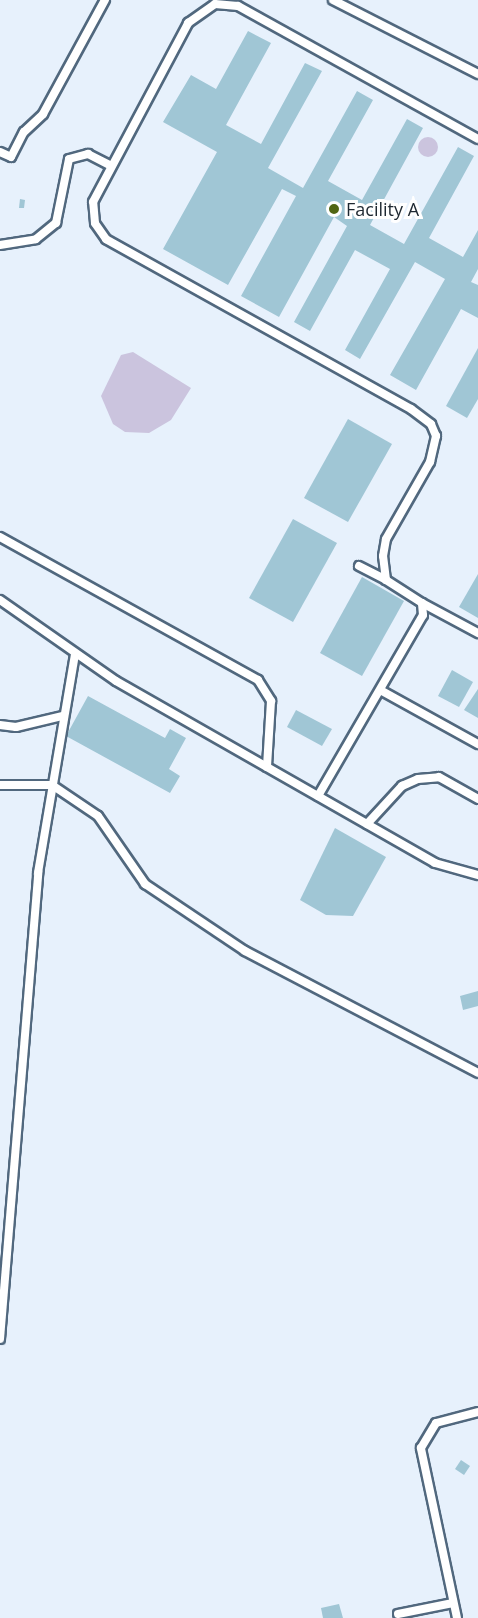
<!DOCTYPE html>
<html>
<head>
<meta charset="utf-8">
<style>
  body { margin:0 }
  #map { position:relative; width:478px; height:1618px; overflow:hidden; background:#e7f1fc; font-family:"Open Sans",sans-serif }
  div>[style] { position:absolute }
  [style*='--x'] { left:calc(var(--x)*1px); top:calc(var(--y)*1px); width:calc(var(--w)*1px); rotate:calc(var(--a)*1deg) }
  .green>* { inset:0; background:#cbc4de }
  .round { border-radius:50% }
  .building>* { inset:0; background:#a0c6d5 }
  .roads { filter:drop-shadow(2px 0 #51687e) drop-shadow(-2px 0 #51687e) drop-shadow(0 2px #51687e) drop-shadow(0 -2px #51687e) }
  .service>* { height:8px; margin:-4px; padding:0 4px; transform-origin:4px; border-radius:4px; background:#fff }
  .dots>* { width:16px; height:16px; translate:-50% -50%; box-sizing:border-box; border:3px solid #fff; border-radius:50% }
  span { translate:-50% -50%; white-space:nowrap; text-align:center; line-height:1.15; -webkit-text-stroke:6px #fff; paint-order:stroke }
  .poi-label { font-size:18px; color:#1e2831 }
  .left { translate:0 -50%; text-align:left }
</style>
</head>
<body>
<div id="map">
  <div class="green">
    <i class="round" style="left:418px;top:137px;width:20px;height:20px"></i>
    <i style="clip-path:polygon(133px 352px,191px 388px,171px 420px,149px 433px,125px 432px,113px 424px,101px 396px,121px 355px)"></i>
  </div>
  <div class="building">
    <i style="clip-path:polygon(248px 31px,271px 43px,226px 125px,261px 144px,305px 63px,322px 71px,268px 168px,303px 188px,357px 91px,373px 100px,328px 181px,362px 200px,407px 119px,423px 128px,370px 225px,404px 244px,458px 147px,474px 156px,429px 238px,463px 257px,478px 230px,478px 269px,471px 282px,478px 285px,478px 318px,461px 309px,416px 390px,390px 375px,445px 279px,415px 262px,360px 359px,345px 350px,390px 269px,355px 250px,310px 331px,294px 322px,347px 226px,334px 217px,279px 317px,241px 296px,296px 196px,282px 189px,228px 285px,163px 249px,217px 152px,163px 122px,191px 75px,216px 89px)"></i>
    <i style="clip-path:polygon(20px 199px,25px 200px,24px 208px,19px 208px)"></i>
    <i style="clip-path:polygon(478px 348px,478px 399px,467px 418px,446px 406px)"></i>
    <i style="clip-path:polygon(348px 419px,392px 444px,348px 522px,304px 498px)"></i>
    <i style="clip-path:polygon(293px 519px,337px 543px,293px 622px,249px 598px)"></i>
    <i style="clip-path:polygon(478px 574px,478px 618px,459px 607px)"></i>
    <i style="clip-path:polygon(362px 577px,404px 601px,362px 676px,320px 653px)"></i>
    <i style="clip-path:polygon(452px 670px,473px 682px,459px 707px,438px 696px)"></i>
    <i style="clip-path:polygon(478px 689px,478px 718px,464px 710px)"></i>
    <i style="clip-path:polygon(88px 696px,165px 738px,170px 729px,186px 738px,169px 769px,180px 776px,170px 793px,66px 736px)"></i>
    <i style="clip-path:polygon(296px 710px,332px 729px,322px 746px,287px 727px)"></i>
    <i style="clip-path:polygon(335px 828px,386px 857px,353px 916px,326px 915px,300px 900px)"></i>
    <i style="clip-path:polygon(478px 991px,478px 1006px,463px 1010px,460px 996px)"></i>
    <i style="clip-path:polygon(461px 1460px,470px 1466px,464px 1475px,455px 1469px)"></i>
    <i style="clip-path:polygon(339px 1604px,343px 1618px,323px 1618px,321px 1608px)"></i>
  </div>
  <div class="roads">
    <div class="service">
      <i style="--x:333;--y:0;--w:163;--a:27"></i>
      <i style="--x:0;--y:152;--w:12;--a:24"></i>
      <i style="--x:11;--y:157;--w:28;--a:-63"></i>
      <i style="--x:24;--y:132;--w:26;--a:-43"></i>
      <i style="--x:43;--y:114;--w:130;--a:-61.5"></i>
      <i style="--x:0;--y:245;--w:36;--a:-9"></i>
      <i style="--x:36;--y:239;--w:26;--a:-39"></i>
      <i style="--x:56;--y:223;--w:65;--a:-78.5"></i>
      <i style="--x:69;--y:159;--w:20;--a:-15"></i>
      <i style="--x:88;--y:154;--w:25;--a:27"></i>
      <i style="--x:0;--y:537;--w:295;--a:29"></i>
      <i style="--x:258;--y:680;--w:25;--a:58"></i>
      <i style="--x:271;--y:701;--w:66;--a:93.5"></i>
      <i style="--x:359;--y:566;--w:30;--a:27"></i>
      <i style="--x:0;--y:600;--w:141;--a:34.9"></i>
      <i style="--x:116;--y:681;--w:367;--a:29.7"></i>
      <i style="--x:435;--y:863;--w:45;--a:15.6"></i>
      <i style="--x:422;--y:603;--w:64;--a:28.2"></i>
      <i style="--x:382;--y:691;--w:110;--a:28.9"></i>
      <i style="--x:0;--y:725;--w:16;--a:7"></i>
      <i style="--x:16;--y:727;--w:47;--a:-13.4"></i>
      <i style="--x:0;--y:785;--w:52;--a:0"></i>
      <i style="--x:52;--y:785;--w:55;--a:34"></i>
      <i style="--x:98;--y:816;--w:83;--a:55.3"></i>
      <i style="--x:145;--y:884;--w:120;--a:33.8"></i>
      <i style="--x:245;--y:951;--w:263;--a:27.6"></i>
      <i style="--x:318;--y:796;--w:209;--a:-59.9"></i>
      <i style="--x:423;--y:615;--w:12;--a:-95"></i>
      <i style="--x:422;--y:603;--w:43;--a:-147.4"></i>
      <i style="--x:386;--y:580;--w:24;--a:-97"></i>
      <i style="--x:383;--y:556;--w:17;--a:-80"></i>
      <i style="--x:386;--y:539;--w:89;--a:-60.3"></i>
      <i style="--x:430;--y:462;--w:27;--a:-77"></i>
      <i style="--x:436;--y:436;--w:13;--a:-113"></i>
      <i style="--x:431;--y:424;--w:25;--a:-143"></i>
      <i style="--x:411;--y:409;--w:349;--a:-150.9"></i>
      <i style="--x:106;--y:239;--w:19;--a:-125"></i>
      <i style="--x:95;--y:223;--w:21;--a:-95"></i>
      <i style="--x:93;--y:202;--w:203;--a:-62"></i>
      <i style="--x:188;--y:23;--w:33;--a:-35"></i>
      <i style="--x:215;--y:4;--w:23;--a:5"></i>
      <i style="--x:238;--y:6;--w:274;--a:29"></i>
      <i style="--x:367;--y:824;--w:52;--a:-47.4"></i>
      <i style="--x:402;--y:786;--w:17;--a:-24"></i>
      <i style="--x:418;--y:779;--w:21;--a:-5"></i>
      <i style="--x:439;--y:777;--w:45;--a:29.4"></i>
      <i style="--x:0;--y:1339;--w:468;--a:-85.3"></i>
      <i style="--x:38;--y:873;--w:221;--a:-80.4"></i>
      <i style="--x:398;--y:1614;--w:56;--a:-11.3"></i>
      <i style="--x:457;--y:1618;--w:174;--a:-102"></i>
      <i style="--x:421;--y:1448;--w:29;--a:-59"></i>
      <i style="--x:436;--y:1423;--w:43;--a:-14.7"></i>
    </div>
  </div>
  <div class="dots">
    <i style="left:334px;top:209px;background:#516613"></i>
  </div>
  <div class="poi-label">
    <span class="left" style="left:346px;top:209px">Facility A</span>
  </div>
</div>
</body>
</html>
